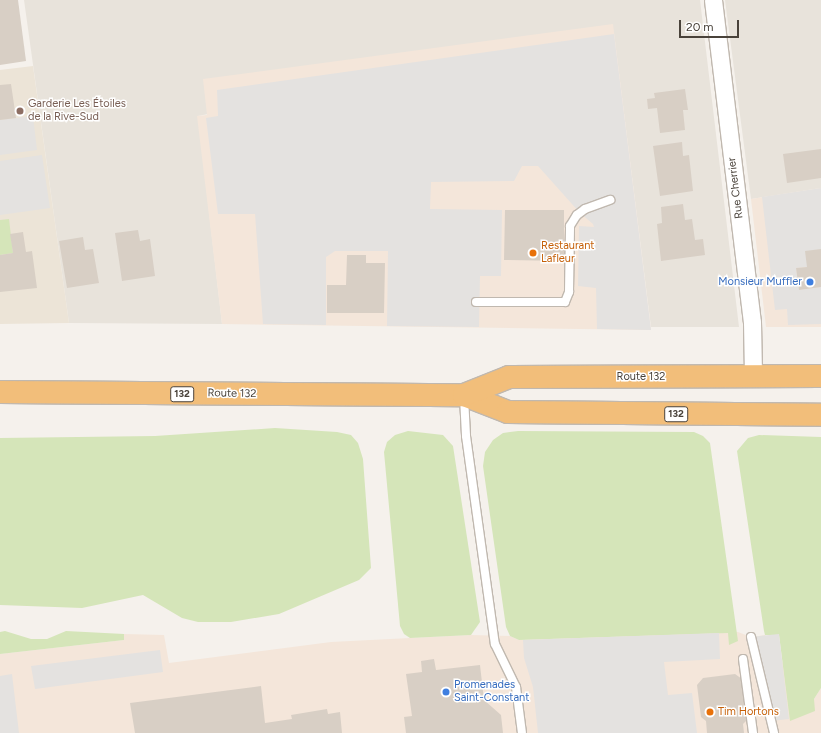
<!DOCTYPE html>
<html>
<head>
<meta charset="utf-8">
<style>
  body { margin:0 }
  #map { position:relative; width:821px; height:733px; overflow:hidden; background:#f5f1ec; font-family:Figtree,sans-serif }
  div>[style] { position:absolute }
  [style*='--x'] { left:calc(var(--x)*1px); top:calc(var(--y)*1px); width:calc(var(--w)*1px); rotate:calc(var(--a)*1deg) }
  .residential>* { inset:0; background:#e8e3db }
  .commercial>* { inset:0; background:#f4e6da }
  .education>* { inset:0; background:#ece4d7 }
  .green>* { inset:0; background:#d5e5b9 }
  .parking>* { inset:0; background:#e4e2e0 }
  .building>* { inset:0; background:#d8cfc5 }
  .roads { filter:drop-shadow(1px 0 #c0b8af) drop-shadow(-1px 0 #c0b8af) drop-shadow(0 1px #c0b8af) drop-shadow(0 -1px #c0b8af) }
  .lane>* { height:8px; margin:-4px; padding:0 4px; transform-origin:4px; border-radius:4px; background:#fff }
  .street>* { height:17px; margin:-8.5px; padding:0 8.5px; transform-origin:8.5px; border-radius:8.5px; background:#fff }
  .highway>* { height:22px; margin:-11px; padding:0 11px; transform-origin:11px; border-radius:11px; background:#f2be7a }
  .dots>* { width:11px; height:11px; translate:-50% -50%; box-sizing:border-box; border:2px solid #fff; border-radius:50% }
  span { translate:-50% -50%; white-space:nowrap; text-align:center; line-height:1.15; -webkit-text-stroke:3px #fff; paint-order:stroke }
  .shield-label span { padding:1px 3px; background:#fff; border:1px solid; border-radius:3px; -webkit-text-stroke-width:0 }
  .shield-label { font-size:10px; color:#49423a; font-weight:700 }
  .education-label { font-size:11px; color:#785e54 }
  .left { translate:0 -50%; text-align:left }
  .street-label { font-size:11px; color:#49423a }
  .food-label { font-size:11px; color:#c56008 }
  .shop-label { font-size:11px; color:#366cbe }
  .right { translate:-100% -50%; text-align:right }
  .scale { position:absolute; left:679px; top:20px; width:60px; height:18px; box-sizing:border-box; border:2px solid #49423a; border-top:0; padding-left:5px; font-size:12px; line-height:14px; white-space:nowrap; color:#49423a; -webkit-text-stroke:3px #fff; paint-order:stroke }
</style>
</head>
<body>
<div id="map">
  <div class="residential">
    <i style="clip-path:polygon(24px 0,700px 0,739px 327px,651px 327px,614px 34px,198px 116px,222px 324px,69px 323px)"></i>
    <i style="clip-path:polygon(725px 0,821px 0,821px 188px,751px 199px)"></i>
  </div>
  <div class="commercial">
    <i style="clip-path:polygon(613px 24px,651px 330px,222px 324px,197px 116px,207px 115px,203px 79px)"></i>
    <i style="clip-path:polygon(821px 188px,821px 327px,766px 327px,751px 199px)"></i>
    <i style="clip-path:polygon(738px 632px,751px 637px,765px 635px,814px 711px,814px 699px,821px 688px,821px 733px,0 733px,0 654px,124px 640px,124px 634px,164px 635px,169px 663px,331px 642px,410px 638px,471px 635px,510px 636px,519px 640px)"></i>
  </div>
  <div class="education">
    <i style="clip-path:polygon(33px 66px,69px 323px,0 324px,0 70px)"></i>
  </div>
  <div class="green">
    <i style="clip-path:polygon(9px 219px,13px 253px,0 255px,0 220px)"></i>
    <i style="clip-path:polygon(275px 428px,337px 432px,351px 435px,358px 443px,363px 459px,371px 568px,359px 580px,279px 614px,231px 622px,198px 622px,182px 618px,143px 595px,82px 608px,0 605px,0 438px,155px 436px)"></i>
    <i style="clip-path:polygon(408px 431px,443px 435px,453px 446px,480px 622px,471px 635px,410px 638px,404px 634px,400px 626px,384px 452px,387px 442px,395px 435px)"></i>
    <i style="clip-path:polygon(518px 431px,694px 432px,703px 436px,710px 443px,738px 641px,729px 645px,728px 633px,519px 640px,510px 636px,506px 627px,483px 466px,485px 452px,493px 440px,503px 433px)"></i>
    <i style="clip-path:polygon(759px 435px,821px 437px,821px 688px,814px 699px,815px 711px,790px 721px,779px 635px,765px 635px,764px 631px,737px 451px,748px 438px)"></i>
    <i style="clip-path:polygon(5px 631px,31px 639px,47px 639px,66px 631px,124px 634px,124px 640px,0 654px,0 632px)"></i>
  </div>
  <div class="parking">
    <i style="clip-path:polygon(614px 34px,651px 330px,597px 329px,596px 288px,578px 286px,579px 226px,594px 227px,593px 224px,580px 213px,538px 166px,522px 166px,514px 181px,431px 182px,430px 209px,502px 210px,501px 276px,480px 276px,479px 327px,387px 326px,388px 251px,335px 251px,326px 257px,326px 325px,263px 324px,255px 214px,218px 214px,206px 118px,218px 116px,217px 90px)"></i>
    <i style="clip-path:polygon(33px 116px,37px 150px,0 155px,0 120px)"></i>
    <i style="clip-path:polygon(42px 155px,50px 208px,0 215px,0 161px)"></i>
    <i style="clip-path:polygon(821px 188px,821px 249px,807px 267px,796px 268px,799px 290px,821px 287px,821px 324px,788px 325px,787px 309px,775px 310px,762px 197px)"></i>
    <i style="clip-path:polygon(719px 633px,720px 659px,664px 662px,668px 695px,692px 693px,697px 733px,538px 733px,533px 687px,524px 658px,523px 640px)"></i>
    <i style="clip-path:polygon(779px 634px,789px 719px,771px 721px,751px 637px)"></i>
    <i style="clip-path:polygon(160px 650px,163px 672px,35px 689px,31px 666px)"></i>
    <i style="clip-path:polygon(12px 674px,19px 733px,0 733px,0 676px)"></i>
  </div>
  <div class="building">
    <i style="clip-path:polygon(0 0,18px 0,26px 61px,0 65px)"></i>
    <i style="clip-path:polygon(11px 84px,16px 118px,0 120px,0 85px)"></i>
    <i style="clip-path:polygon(685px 89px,688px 110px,683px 110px,685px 130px,660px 133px,657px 108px,648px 109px,647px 99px,655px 98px,654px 93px)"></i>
    <i style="clip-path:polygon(682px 142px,683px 156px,689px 155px,693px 191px,660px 196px,653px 146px)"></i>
    <i style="clip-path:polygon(821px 149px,821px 178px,787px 183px,783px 154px)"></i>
    <i style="clip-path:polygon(683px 204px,685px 220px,692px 219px,695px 240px,703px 239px,705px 255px,661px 261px,657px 224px,662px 223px,661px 207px)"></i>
    <i style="clip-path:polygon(505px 210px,564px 210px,564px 261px,504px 260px)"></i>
    <i style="clip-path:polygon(138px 230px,140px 241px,150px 239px,155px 276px,122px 281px,115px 233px)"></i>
    <i style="clip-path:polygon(23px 232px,26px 252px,32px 251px,37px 288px,0 292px,0 255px,13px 253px,10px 234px)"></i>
    <i style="clip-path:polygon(83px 237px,85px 250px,93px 249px,99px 283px,67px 288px,59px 241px)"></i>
    <i style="clip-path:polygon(821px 249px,821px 287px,799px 290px,796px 268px,807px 267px,805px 251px)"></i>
    <i style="clip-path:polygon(347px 255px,366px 255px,366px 263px,385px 263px,384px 313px,327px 313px,327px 285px,346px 285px)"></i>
    <i style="clip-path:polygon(434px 659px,436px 670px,480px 665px,484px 700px,501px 715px,503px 733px,406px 733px,404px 717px,412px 716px,406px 674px,422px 672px,421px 661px)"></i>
    <i style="clip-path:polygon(735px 674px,742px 679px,747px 720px,743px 724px,744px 733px,707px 733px,706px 721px,701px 717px,697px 685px,703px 678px)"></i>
    <i style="clip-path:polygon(261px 686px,265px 723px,292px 719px,291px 715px,327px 709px,328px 714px,340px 712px,342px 733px,135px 733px,130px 703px)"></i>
  </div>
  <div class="roads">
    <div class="lane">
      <i style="--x:476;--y:302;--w:89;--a:0"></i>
      <i style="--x:565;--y:302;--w:11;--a:-68"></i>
      <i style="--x:569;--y:292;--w:66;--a:-89.1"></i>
      <i style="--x:570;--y:226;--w:13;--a:-58"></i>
      <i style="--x:577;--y:215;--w:10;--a:-37"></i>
      <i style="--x:585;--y:209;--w:27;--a:-20"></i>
      <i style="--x:464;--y:397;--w:39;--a:87"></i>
      <i style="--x:466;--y:436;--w:210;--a:82.1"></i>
      <i style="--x:495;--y:644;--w:48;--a:64"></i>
      <i style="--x:516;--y:687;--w:46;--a:82.6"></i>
      <i style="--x:751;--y:637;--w:99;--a:76.5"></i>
      <i style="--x:743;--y:659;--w:75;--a:82.3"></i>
    </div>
    <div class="street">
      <i style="--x:713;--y:0;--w:324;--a:83.1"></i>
      <i style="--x:752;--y:322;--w:54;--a:88.9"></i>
    </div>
    <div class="highway">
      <i style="--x:0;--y:392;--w:464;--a:0.4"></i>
      <i style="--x:464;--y:395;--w:47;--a:21.1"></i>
      <i style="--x:508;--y:412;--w:313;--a:0.5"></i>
      <i style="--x:464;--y:395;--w:48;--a:-21.8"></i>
      <i style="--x:509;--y:377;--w:312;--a:-0.2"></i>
    </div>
  </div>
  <div class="dots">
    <i style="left:20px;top:111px;background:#8d6e63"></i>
    <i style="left:533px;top:253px;background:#e8710a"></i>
    <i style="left:810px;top:282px;background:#3f7fe0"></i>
    <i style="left:446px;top:692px;background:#3f7fe0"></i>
    <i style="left:710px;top:712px;background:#e8710a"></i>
  </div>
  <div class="shield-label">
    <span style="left:182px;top:394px">132</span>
    <span style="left:676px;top:414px">132</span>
  </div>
  <div class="education-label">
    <span class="left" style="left:28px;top:111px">Garderie Les Étoiles<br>de la Rive-Sud</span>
  </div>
  <div class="street-label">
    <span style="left:736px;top:188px;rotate:-97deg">Rue Cherrier</span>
    <span style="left:641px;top:377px">Route 132</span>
    <span style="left:232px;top:394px;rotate:1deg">Route 132</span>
  </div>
  <div class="food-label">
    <span class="left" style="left:541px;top:253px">Restaurant<br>Lafleur</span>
    <span class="left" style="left:718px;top:712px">Tim Hortons</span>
  </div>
  <div class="shop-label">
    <span class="right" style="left:802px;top:282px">Monsieur Muffler</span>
    <span class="left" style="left:454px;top:692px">Promenades<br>Saint-Constant</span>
  </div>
  <div class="scale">20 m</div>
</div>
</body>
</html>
